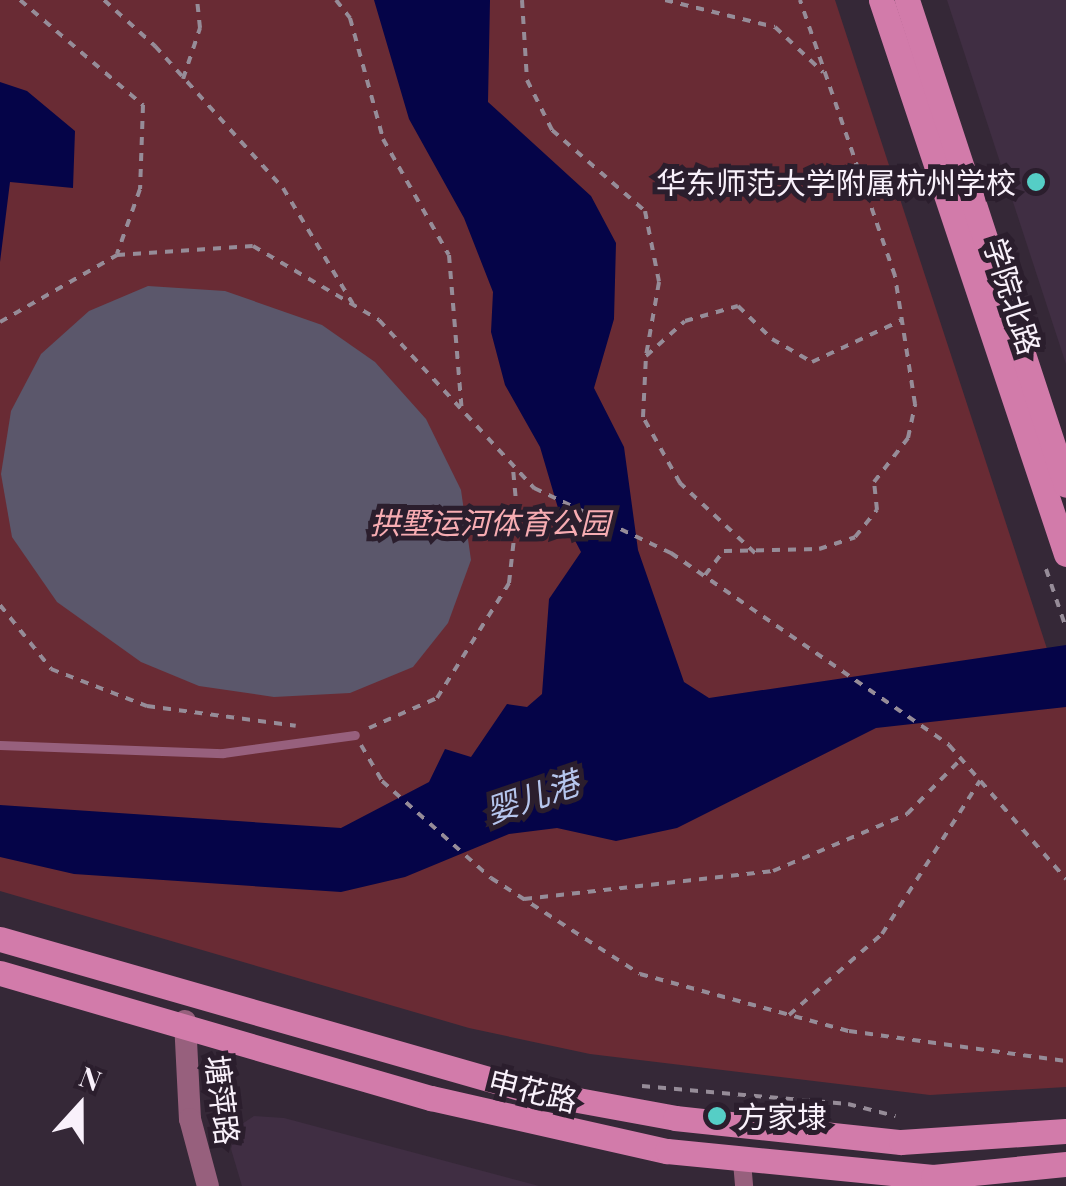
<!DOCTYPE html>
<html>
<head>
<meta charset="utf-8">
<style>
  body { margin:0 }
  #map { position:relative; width:1066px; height:1186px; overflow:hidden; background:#352837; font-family:"Playfair Display","Noto Sans SC",serif }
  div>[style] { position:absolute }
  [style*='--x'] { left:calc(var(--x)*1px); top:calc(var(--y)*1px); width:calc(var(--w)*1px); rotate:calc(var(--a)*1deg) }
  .built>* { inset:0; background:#402e43 }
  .green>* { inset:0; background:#692b34 }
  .water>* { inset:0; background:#050448 }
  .building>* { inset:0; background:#5b576b }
  .path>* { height:4px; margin-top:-2px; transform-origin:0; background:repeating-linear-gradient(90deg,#968c98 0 8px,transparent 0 16px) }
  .service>* { height:9px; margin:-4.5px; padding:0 4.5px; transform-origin:4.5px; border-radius:4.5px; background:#97607d }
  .minor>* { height:18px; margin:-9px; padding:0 9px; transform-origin:9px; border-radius:9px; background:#97607d }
  .tertiary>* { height:22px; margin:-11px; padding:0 11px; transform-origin:11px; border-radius:11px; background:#97607d }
  .secondary>* { height:25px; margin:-12.5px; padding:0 12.5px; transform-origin:12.5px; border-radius:12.5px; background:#d27baa }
  .dots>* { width:28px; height:28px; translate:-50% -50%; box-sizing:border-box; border:5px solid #2b1e2d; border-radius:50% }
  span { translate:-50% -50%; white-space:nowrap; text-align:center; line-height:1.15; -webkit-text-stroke:10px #2b1e2d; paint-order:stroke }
  .poi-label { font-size:30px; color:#f9f1fb }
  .right { translate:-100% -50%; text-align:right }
  .left { translate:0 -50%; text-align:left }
  .street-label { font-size:30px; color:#f9f1fb }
  .park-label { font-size:30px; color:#f7acb2; font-style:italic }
  .water-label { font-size:32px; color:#b5c5ed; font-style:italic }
  .north { position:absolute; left:30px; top:1056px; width:100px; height:100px; -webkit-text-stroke:8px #2b1e2d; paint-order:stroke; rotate:21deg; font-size:28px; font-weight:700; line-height:40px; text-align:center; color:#f9f1fb }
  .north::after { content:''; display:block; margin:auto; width:35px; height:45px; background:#f9f1fb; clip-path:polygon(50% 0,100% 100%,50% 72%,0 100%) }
</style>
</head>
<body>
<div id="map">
  <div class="built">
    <i style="clip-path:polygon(947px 0,1066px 0,1066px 364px)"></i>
    <i style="clip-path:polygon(254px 1116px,284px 1118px,539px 1186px,242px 1186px,231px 1149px,236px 1128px)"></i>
  </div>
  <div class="green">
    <i style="clip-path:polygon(0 0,835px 0,1066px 707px,1066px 1087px,930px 1095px,590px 1054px,469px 1028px,0 891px)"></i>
  </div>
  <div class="water">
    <i style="clip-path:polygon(374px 0,490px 0,488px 102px,591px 196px,616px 243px,614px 319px,594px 388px,624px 447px,638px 550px,684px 682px,709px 698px,1066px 645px,1066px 707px,876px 728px,677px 828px,616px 841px,557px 828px,509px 834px,405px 877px,341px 892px,74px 874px,0 857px,0 805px,341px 828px,429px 782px,445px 749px,471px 757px,507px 704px,527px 707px,542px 694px,549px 599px,581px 552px,558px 508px,540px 447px,505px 385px,491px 332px,493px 292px,464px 218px,409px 119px)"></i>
    <i style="clip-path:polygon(0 82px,27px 91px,75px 131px,73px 188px,10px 182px,0 262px)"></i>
  </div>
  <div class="building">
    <i style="clip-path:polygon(148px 286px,225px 291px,322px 325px,375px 362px,426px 419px,461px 490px,471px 560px,448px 623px,413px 667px,350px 693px,274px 697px,199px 686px,141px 662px,57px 602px,12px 537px,1px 474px,11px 411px,41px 354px,89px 311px)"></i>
  </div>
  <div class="path">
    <i style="--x:20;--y:0;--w:162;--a:40.5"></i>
    <i style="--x:143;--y:105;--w:84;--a:92"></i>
    <i style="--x:140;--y:189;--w:69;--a:109.5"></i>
    <i style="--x:104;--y:0;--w:69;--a:42"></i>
    <i style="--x:155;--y:46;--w:191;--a:48"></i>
    <i style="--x:283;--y:188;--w:135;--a:58.9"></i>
    <i style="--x:336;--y:0;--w:23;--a:52"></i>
    <i style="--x:350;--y:18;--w:125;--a:74.7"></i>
    <i style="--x:383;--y:139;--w:133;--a:60.4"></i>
    <i style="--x:449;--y:255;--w:158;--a:85.3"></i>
    <i style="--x:522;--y:0;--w:80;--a:86.4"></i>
    <i style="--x:527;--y:80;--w:56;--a:63.4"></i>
    <i style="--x:552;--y:130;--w:123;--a:41.1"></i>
    <i style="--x:645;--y:211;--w:72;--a:78.8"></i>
    <i style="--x:659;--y:282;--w:75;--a:100"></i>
    <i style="--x:665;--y:0;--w:113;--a:13.8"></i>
    <i style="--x:775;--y:27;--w:66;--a:43.2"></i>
    <i style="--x:183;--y:79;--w:54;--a:-71.6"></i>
    <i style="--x:200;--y:28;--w:28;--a:-96"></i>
    <i style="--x:0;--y:322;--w:135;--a:-29.8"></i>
    <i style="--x:117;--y:255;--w:136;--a:-3.8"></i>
    <i style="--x:253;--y:246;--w:146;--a:30.4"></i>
    <i style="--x:379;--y:320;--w:229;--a:47.3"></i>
    <i style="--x:534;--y:488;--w:152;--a:25.4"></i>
    <i style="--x:671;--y:553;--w:338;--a:34.6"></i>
    <i style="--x:949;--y:745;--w:178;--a:48.9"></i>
    <i style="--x:755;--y:553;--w:103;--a:-137"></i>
    <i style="--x:680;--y:483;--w:76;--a:-119.3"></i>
    <i style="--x:643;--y:417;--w:61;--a:-87.2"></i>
    <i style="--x:646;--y:356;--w:52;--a:-41.9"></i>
    <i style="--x:685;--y:321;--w:55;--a:-15.8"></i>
    <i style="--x:738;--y:306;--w:47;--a:44.1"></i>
    <i style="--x:772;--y:339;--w:46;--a:29.9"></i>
    <i style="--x:812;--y:362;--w:99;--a:-25"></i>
    <i style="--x:1046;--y:569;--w:62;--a:71.3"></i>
    <i style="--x:705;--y:575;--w:31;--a:-52"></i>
    <i style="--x:724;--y:551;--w:95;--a:-1.2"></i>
    <i style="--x:819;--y:549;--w:38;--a:-18"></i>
    <i style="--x:855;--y:537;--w:35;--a:-51"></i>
    <i style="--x:877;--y:510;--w:28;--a:-96"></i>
    <i style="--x:874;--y:482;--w:56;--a:-52.3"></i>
    <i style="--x:908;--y:438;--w:35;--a:-78"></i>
    <i style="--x:915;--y:404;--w:130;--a:-98.9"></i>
    <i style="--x:895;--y:276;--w:292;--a:-109"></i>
    <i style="--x:0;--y:605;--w:82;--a:51.4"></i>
    <i style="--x:51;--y:669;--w:103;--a:21.1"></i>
    <i style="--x:147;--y:706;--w:150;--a:7.6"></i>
    <i style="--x:369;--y:728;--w:74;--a:-23.8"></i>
    <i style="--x:437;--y:698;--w:136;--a:-57.9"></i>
    <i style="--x:509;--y:583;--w:71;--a:-83.6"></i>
    <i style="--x:517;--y:512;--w:43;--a:-95.3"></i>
    <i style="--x:361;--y:745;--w:42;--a:59.7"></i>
    <i style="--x:382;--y:781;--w:146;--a:41.7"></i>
    <i style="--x:491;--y:878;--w:177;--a:32.8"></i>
    <i style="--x:640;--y:974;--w:217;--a:15.3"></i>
    <i style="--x:849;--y:1031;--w:219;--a:7.9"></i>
    <i style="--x:524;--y:899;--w:251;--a:-6.4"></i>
    <i style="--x:773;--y:871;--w:146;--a:-23"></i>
    <i style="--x:907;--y:814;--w:78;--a:-45.5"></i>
    <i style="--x:789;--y:1015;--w:123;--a:-41.1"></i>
    <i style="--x:882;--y:934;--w:182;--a:-57.4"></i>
    <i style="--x:642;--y:1086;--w:207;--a:5"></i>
    <i style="--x:848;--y:1104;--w:49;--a:14.3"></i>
  </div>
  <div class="service">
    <i style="--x:0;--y:745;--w:223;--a:2.1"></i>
    <i style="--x:223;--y:753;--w:133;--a:-7.8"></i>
  </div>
  <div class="minor">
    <i style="--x:742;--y:1162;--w:24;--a:85"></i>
  </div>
  <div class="tertiary">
    <i style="--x:185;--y:1021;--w:98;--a:87.1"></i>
    <i style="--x:190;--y:1119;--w:69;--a:75"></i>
  </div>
  <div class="secondary">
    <i style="--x:881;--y:0;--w:584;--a:71.53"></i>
    <i style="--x:907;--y:0;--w:510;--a:71.85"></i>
    <i style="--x:0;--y:939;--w:555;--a:15.99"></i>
    <i style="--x:534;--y:1092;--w:143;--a:10.4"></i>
    <i style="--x:675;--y:1118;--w:227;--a:6.1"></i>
    <i style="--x:901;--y:1142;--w:165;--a:-3.8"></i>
    <i style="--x:0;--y:973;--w:449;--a:16.2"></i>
    <i style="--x:431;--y:1098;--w:242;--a:12.7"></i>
    <i style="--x:667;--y:1151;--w:267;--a:5.6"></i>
    <i style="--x:933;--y:1177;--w:134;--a:-5.6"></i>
  </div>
  <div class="dots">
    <i style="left:1036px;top:182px;background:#55cec6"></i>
    <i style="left:717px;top:1116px;background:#55cec6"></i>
  </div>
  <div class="poi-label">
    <span class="right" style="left:1016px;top:182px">华东师范大学附属杭州学校</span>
    <span class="left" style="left:737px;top:1116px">方家埭</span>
  </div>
  <div class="street-label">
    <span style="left:1013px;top:296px;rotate:72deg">学院北路</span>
    <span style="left:533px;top:1090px;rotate:14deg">申花路</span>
    <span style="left:223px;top:1100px;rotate:83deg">塘萍路</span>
  </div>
  <div class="park-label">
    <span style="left:490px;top:522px">拱墅运河体育公园</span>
  </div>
  <div class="water-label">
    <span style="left:532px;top:796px;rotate:-19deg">婴儿港</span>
  </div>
  <div class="north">N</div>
</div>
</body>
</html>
